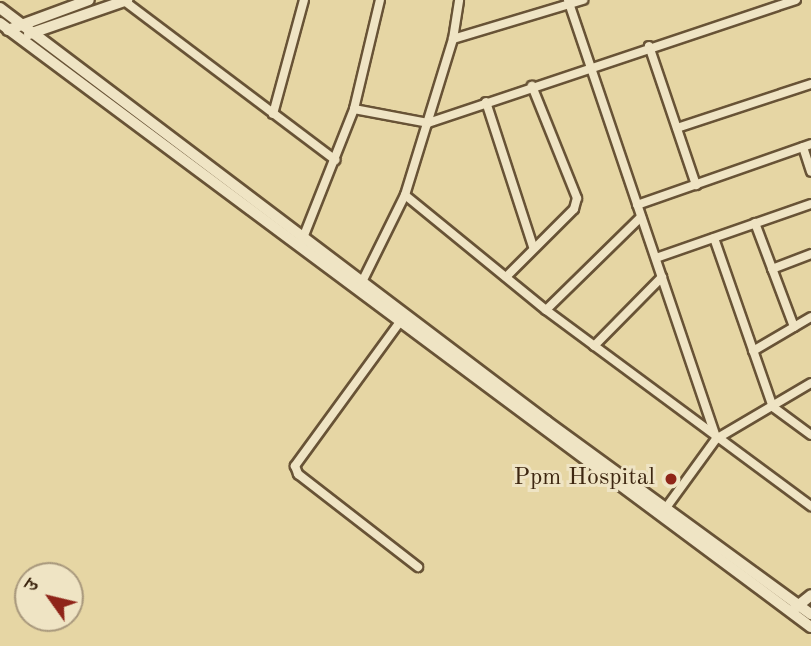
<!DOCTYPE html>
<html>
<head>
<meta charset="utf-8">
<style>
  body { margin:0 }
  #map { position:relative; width:811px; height:646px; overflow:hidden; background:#e6d6a4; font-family:"Old Standard TT","Noto Serif Devanagari",serif }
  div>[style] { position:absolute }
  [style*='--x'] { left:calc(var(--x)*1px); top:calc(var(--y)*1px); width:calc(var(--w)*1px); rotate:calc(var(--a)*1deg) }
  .roads { filter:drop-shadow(2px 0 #685336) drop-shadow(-2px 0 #685336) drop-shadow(0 2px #685336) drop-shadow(0 -2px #685336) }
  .minor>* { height:8px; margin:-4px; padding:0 4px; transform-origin:4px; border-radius:4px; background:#efe4c4 }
  .tertiary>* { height:10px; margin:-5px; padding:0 5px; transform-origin:5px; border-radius:5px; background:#efe4c4 }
  .secondary>* { height:10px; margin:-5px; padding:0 5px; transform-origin:5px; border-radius:5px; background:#efe4c4 }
  .dots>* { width:19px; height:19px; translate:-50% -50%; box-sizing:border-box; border:4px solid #efe4c4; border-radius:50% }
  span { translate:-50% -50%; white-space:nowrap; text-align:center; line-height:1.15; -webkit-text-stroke:6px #efe4c4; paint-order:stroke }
  .poi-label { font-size:24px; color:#3e2711 }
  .right { translate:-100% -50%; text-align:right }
  .north { position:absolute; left:14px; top:562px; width:70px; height:70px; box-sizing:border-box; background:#efe4c4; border:2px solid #a8987c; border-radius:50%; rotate:304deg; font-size:19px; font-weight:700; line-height:28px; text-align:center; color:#3e2711 }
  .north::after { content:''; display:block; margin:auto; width:24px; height:32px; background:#8f2418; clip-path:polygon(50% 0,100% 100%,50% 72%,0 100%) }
</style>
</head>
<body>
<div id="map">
  <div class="roads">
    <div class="minor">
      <i style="--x:123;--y:0;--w:266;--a:37"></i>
      <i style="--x:568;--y:0;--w:462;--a:71.3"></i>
      <i style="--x:453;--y:39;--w:136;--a:-16.7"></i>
      <i style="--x:649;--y:46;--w:147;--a:71.3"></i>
      <i style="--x:486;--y:102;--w:152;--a:72"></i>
      <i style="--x:354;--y:109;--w:75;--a:10.7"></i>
      <i style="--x:428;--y:123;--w:388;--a:-18.5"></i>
      <i style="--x:273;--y:114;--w:118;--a:-74.8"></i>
      <i style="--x:677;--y:128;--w:141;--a:-18.2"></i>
      <i style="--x:803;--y:147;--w:26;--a:72"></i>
      <i style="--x:405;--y:195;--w:182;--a:39.2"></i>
      <i style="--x:546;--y:310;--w:330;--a:36.5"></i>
      <i style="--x:637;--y:205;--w:184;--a:-19.3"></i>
      <i style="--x:755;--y:223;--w:111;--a:69.4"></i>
      <i style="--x:714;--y:238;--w:179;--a:70.8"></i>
      <i style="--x:773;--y:407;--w:47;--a:36.4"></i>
      <i style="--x:301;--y:243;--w:144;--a:-68.4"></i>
      <i style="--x:354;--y:109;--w:112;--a:-76.6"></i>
      <i style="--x:656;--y:258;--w:164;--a:-19.2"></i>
      <i style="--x:772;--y:269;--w:42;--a:-21"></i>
      <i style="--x:506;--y:277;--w:96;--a:-45"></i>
      <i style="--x:574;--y:209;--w:11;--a:-75"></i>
      <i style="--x:577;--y:198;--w:121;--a:-111.9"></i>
      <i style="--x:360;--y:286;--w:102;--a:-63.7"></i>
      <i style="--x:405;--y:195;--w:163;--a:-72.9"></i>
      <i style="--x:453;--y:39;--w:39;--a:-81"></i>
      <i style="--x:546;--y:310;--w:133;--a:-44.4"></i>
      <i style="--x:402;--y:319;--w:182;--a:126.1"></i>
      <i style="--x:295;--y:466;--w:9;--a:69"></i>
      <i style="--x:298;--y:474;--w:152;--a:37.8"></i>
      <i style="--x:594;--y:346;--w:97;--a:-45.4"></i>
      <i style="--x:753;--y:351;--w:67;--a:-30.4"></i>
      <i style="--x:663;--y:512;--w:90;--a:-54"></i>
      <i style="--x:716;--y:439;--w:110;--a:-30.5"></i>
    </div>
    <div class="tertiary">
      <i style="--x:8;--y:30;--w:86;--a:-20.3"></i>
      <i style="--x:29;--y:34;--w:104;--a:-19.1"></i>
      <i style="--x:794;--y:609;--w:22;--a:-39"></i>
    </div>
    <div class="secondary">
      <i style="--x:0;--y:8;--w:685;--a:37.1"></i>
      <i style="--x:546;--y:421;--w:328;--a:36.1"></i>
      <i style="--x:0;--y:23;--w:1011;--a:36.68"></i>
    </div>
  </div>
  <div class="dots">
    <i style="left:671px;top:479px;background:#8f2418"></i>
  </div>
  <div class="poi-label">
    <span class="right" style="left:655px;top:479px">Ppm Hospital</span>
  </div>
  <div class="north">उ</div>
</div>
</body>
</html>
